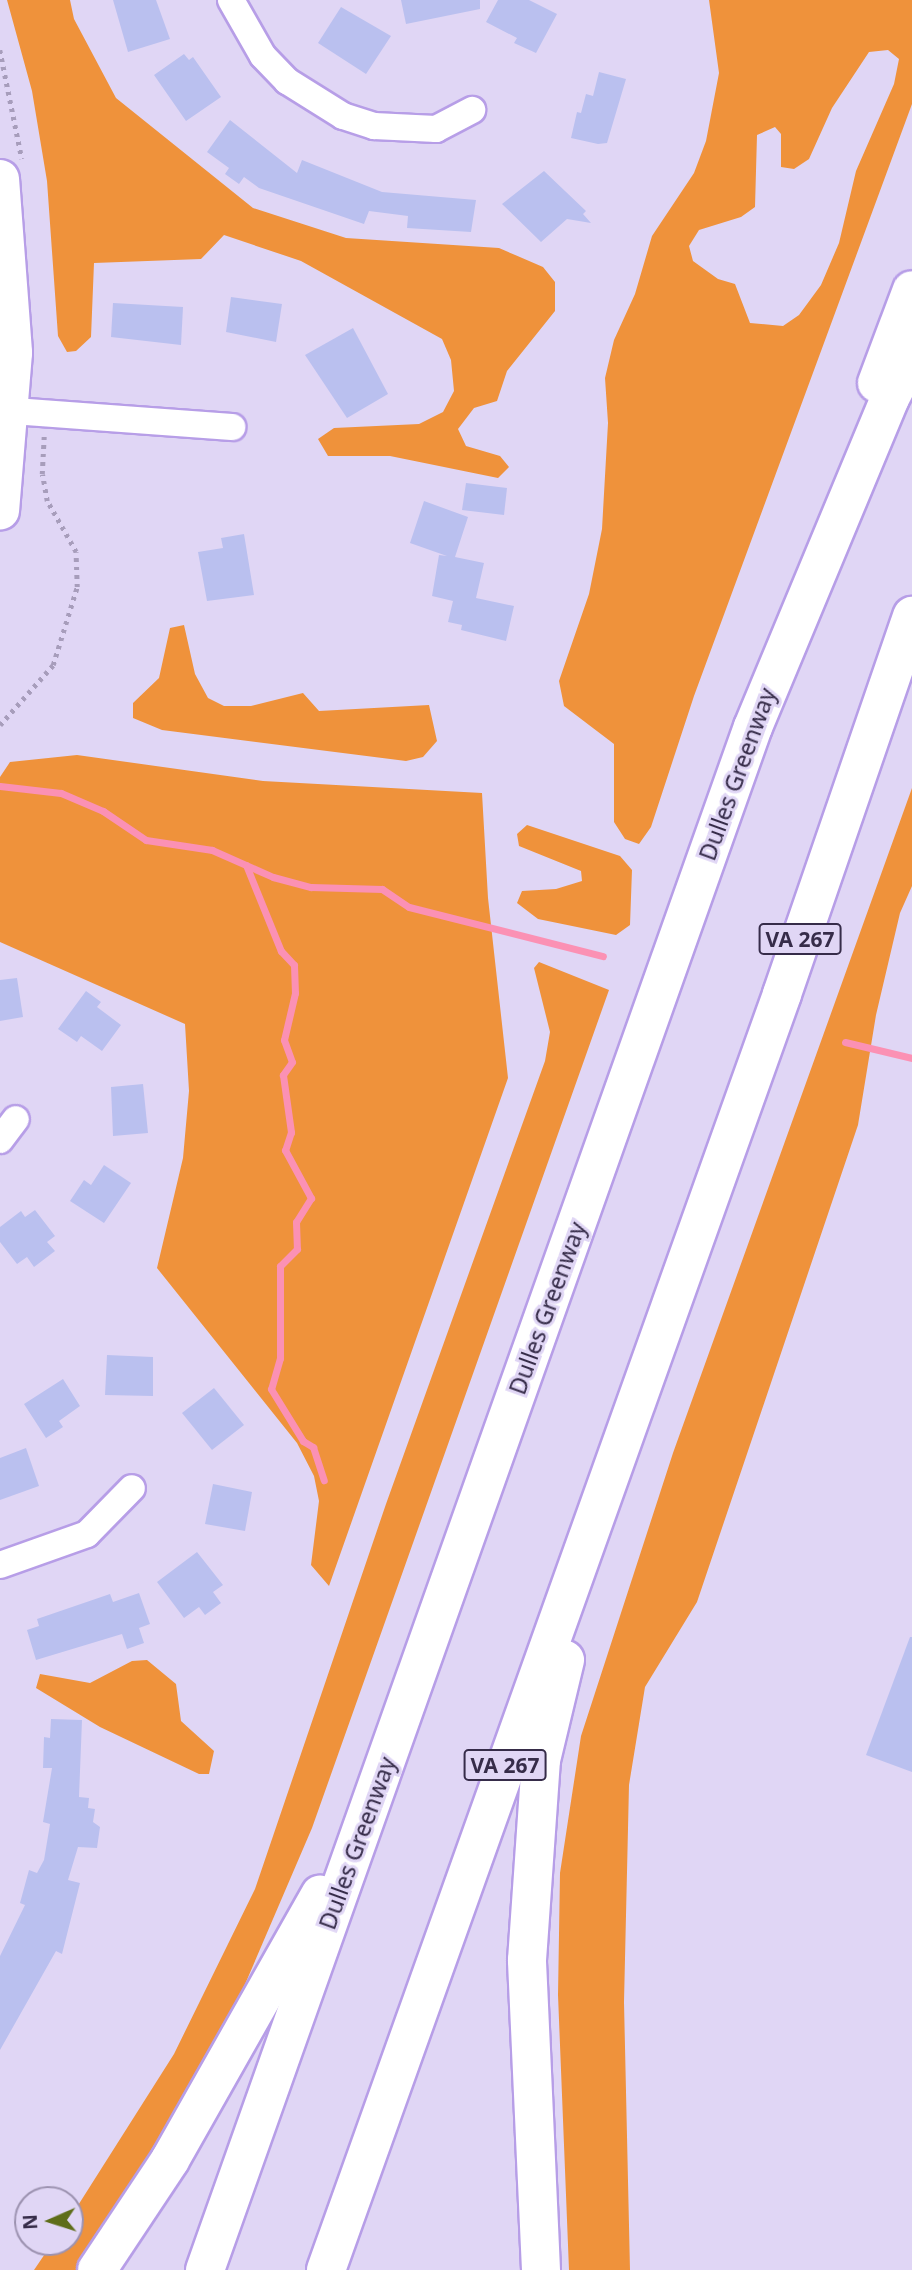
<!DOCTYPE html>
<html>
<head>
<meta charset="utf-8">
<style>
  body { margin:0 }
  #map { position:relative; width:912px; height:2270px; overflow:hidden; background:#e0d6f5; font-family:"Noto Sans",sans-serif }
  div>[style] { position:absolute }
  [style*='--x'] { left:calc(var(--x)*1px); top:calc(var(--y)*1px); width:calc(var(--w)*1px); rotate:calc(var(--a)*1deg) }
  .green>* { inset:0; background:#ef923b }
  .stream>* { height:7px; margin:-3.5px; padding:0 3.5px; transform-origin:3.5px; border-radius:3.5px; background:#fb91b4 }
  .building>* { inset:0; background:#bac0ef }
  .path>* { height:4.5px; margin-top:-2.25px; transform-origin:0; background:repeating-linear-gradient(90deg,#a79dbb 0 3.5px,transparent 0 8.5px) }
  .roads { filter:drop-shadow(2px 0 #b79ee7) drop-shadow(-2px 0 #b79ee7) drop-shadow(0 2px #b79ee7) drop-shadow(0 -2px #b79ee7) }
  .street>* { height:26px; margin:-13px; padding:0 13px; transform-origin:13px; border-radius:13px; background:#fff }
  .primary>* { height:38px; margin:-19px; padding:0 19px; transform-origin:19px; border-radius:19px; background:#fff }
  .highway>* { height:38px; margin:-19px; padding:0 19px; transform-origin:19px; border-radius:19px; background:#fff }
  span { translate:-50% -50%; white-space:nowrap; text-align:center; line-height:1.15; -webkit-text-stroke:6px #e0d6f5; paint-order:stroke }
  .shield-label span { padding:2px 5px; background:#e0d6f5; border:2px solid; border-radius:5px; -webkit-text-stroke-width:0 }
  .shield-label { font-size:21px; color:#362c49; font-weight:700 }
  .street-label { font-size:23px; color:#362c49 }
  .north { position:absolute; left:14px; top:2186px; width:70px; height:70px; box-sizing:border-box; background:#e0d6f5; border:2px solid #9c92b0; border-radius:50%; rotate:267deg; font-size:19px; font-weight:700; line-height:28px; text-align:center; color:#362c49 }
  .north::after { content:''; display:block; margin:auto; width:24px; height:32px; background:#5e6d19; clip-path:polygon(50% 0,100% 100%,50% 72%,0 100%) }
</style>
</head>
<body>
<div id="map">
  <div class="green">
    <i style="clip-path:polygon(7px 0,70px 0,74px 19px,116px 98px,253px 208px,346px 238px,499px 248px,543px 267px,555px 282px,555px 311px,507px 371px,497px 401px,474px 408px,458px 429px,466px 446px,500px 456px,509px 467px,498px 478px,390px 456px,328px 456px,318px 439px,334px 428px,419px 424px,443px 412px,454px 391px,451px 360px,442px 339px,301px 261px,224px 235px,201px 259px,94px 263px,91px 337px,76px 351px,67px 352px,58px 336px,47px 181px,32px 91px)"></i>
    <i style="clip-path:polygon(evenodd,709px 0,912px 0,912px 104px,694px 696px,651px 827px,639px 844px,625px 839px,614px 822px,614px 744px,564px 706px,559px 681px,589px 594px,602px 529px,608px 423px,605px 378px,614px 340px,635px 294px,652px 236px,694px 173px,706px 141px,719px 73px,709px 0,888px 50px,899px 59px,894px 84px,856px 171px,839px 243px,821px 285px,799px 315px,783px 326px,750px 323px,735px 284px,718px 279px,693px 261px,689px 246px,699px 230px,741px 217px,755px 207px,757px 135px,775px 127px,781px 134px,781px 167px,794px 169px,809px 159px,832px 108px,869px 52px,888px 50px)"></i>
    <i style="clip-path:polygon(184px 625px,195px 674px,208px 698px,224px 706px,251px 706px,303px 693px,319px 711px,429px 705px,437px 741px,423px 757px,406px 761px,162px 730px,133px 718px,133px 703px,159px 678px,170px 628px)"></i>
    <i style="clip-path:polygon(77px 755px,263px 781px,482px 793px,488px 898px,508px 1078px,329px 1586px,311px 1565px,319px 1501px,314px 1476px,297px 1443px,157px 1268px,183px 1158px,189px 1091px,185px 1024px,0 942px,0 777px,10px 762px)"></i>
    <i style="clip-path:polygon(912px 788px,912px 886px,900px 913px,876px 1015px,858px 1125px,697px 1602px,645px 1687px,629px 1785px,627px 1872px,624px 2002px,630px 2270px,569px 2270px,558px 1995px,560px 1873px,581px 1736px,673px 1453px)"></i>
    <i style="clip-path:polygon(527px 825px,620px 856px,632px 870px,630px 925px,616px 935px,538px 919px,517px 903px,522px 891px,556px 889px,582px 881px,581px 871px,519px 846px,517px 834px)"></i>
    <i style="clip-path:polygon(539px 962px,609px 990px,312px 1828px,243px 1989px,172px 2119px,78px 2270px,34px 2270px,53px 2242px,70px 2242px,70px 2218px,174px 2054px,255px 1889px,386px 1504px,545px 1061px,550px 1032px,534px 968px)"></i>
    <i style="clip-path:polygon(147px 1660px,176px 1684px,181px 1721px,214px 1751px,209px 1774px,199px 1774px,100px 1727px,36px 1688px,40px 1674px,90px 1683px,132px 1661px)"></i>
  </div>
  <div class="stream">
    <i style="--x:0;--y:786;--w:61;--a:6.5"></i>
    <i style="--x:61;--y:793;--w:46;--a:23.2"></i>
    <i style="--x:103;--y:811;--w:52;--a:34"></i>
    <i style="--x:146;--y:840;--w:67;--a:8.6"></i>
    <i style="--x:212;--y:850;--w:67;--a:23.9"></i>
    <i style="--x:273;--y:877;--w:39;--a:15"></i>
    <i style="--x:311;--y:887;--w:71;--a:1.6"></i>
    <i style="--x:382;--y:889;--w:32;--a:34"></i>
    <i style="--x:409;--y:907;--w:200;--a:14.2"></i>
    <i style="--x:246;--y:865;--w:93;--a:67.9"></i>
    <i style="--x:281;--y:951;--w:19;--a:47"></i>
    <i style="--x:294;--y:965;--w:28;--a:88"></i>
    <i style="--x:295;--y:993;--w:48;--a:103.2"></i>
    <i style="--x:284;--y:1040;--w:23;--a:70"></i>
    <i style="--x:292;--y:1062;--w:16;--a:125"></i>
    <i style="--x:283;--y:1075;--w:58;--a:82"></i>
    <i style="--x:291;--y:1132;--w:19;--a:108"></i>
    <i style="--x:285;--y:1150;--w:55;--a:61.6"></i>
    <i style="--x:311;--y:1198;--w:28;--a:122"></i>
    <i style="--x:296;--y:1222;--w:27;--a:88"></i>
    <i style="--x:297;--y:1249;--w:24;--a:135"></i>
    <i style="--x:280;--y:1266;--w:92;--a:90"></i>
    <i style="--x:280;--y:1358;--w:32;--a:106"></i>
    <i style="--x:271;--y:1389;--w:61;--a:58.4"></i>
    <i style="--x:303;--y:1441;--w:12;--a:31"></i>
    <i style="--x:313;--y:1447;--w:35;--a:72"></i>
    <i style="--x:845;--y:1042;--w:69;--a:13.4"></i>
  </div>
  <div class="building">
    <i style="clip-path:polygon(113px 0,156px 0,170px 39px,128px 52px)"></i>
    <i style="clip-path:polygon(401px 0,480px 0,480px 9px,406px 24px)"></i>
    <i style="clip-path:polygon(498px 0,529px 0,557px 14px,536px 53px,514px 43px,517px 38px,486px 22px)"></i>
    <i style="clip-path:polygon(341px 7px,391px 36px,366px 74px,318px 43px)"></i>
    <i style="clip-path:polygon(184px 54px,189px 60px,193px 57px,221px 97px,186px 121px,154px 75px)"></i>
    <i style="clip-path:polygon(599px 72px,626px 79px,607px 143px,598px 144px,571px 138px,577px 112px,581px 113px,586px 94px,593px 96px)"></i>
    <i style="clip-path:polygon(230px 120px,297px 173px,302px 160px,382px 192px,476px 200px,471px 232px,407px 228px,408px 216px,369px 211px,364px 224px,259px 188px,244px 177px,239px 184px,225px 174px,229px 168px,207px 152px)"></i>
    <i style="clip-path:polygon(544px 171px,586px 211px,583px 214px,591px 223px,567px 219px,541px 242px,502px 204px)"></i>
    <i style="clip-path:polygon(231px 297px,282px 304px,276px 342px,226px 332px)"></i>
    <i style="clip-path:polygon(113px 303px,183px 307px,181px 345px,111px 337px)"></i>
    <i style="clip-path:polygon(353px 328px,388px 394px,347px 418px,305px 355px)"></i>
    <i style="clip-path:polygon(466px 483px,507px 488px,504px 515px,462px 510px)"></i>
    <i style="clip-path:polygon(424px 501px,468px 517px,455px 557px,484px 563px,476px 598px,514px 606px,506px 641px,461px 630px,462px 625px,448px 622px,453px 601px,432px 596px,439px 555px,447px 556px,410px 543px)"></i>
    <i style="clip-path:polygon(244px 534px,254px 595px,207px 601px,198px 552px,223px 548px,221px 538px)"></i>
    <i style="clip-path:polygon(17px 978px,23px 1017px,0 1021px,0 980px)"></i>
    <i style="clip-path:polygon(86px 991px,101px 1002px,97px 1007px,121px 1025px,102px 1051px,81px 1036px,77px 1042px,58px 1029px)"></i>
    <i style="clip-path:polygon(143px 1084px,148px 1133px,113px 1136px,111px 1087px)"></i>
    <i style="clip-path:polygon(104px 1165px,131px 1183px,104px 1223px,70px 1201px,84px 1180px,91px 1185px)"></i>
    <i style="clip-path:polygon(35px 1210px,55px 1236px,47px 1242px,55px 1251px,34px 1267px,27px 1257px,17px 1264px,0 1242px,0 1227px,21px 1211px,25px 1217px)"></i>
    <i style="clip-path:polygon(107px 1355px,153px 1357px,153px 1396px,105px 1395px)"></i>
    <i style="clip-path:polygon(63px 1379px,80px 1406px,59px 1421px,63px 1427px,46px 1438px,24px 1404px)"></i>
    <i style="clip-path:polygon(214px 1388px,244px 1425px,212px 1450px,182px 1413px)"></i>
    <i style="clip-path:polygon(26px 1448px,39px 1486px,0 1500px,0 1458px)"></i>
    <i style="clip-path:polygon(213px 1484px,252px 1492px,245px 1531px,205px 1524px)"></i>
    <i style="clip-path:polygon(197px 1552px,223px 1585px,213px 1592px,221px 1603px,205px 1615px,199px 1607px,184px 1618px,157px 1582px)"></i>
    <i style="clip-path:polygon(139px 1593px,150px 1624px,139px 1628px,144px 1643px,127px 1649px,122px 1634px,36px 1660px,27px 1630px,39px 1626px,37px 1619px,110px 1594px,113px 1602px)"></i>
    <i style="clip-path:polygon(910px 1637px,912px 1637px,912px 1772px,866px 1755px)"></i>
    <i style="clip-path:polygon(51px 1719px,82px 1720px,79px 1797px,89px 1798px,88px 1808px,95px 1809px,93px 1822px,100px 1827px,97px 1848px,78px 1847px,68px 1880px,80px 1883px,62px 1954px,56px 1951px,0 2050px,0 1956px,25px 1905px,20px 1903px,29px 1870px,37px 1873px,44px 1860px,50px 1824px,43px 1822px,52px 1768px,43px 1768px,44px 1737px,50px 1738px)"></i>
  </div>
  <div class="path">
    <i style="--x:0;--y:50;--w:111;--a:78.6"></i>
    <i style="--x:0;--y:725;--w:80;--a:-48.5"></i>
    <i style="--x:53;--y:665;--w:82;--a:-72.9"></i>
    <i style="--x:77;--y:587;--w:35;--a:-92"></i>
    <i style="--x:76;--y:552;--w:59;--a:-119.6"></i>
    <i style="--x:47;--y:501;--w:27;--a:-100"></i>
    <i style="--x:42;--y:474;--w:38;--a:-87"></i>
  </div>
  <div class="roads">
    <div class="street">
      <i style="--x:231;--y:0;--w:64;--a:60.3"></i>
      <i style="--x:263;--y:56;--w:35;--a:46"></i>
      <i style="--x:287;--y:81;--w:66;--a:32"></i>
      <i style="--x:343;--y:116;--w:33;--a:18"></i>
      <i style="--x:374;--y:126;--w:62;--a:2.8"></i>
      <i style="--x:436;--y:129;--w:41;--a:-27.8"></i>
      <i style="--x:0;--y:410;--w:233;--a:4.2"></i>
      <i style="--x:0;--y:1140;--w:26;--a:-53"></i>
      <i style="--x:0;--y:1565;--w:92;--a:-19.6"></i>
      <i style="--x:87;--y:1534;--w:64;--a:-45.6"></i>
    </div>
    <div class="primary">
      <i style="--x:0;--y:179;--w:174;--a:85.7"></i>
      <i style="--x:13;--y:353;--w:158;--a:94.7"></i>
    </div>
    <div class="highway">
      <i style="--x:877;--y:383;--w:99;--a:-69.4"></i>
      <i style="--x:97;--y:2270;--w:132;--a:-56.4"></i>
      <i style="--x:170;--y:2160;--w:305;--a:-60.5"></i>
      <i style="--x:205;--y:2270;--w:1637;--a:-70.45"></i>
      <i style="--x:753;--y:727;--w:356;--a:-67.4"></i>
      <i style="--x:890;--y:398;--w:47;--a:-62.4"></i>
      <i style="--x:326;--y:2270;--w:1355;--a:-70.33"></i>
      <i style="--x:782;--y:994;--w:400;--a:-71"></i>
      <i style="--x:541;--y:2270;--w:310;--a:-92.6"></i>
      <i style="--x:527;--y:1960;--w:200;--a:-86"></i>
      <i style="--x:541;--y:1760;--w:103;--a:-76.5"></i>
    </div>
  </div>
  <div class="shield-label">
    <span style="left:800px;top:939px">VA 267</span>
    <span style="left:505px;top:1765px">VA 267</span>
  </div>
  <div class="street-label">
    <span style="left:737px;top:774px;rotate:-70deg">Dulles Greenway</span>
    <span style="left:547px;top:1308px;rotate:-70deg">Dulles Greenway</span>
    <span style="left:357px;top:1843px;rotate:-70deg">Dulles Greenway</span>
  </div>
  <div class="north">N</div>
</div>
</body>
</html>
